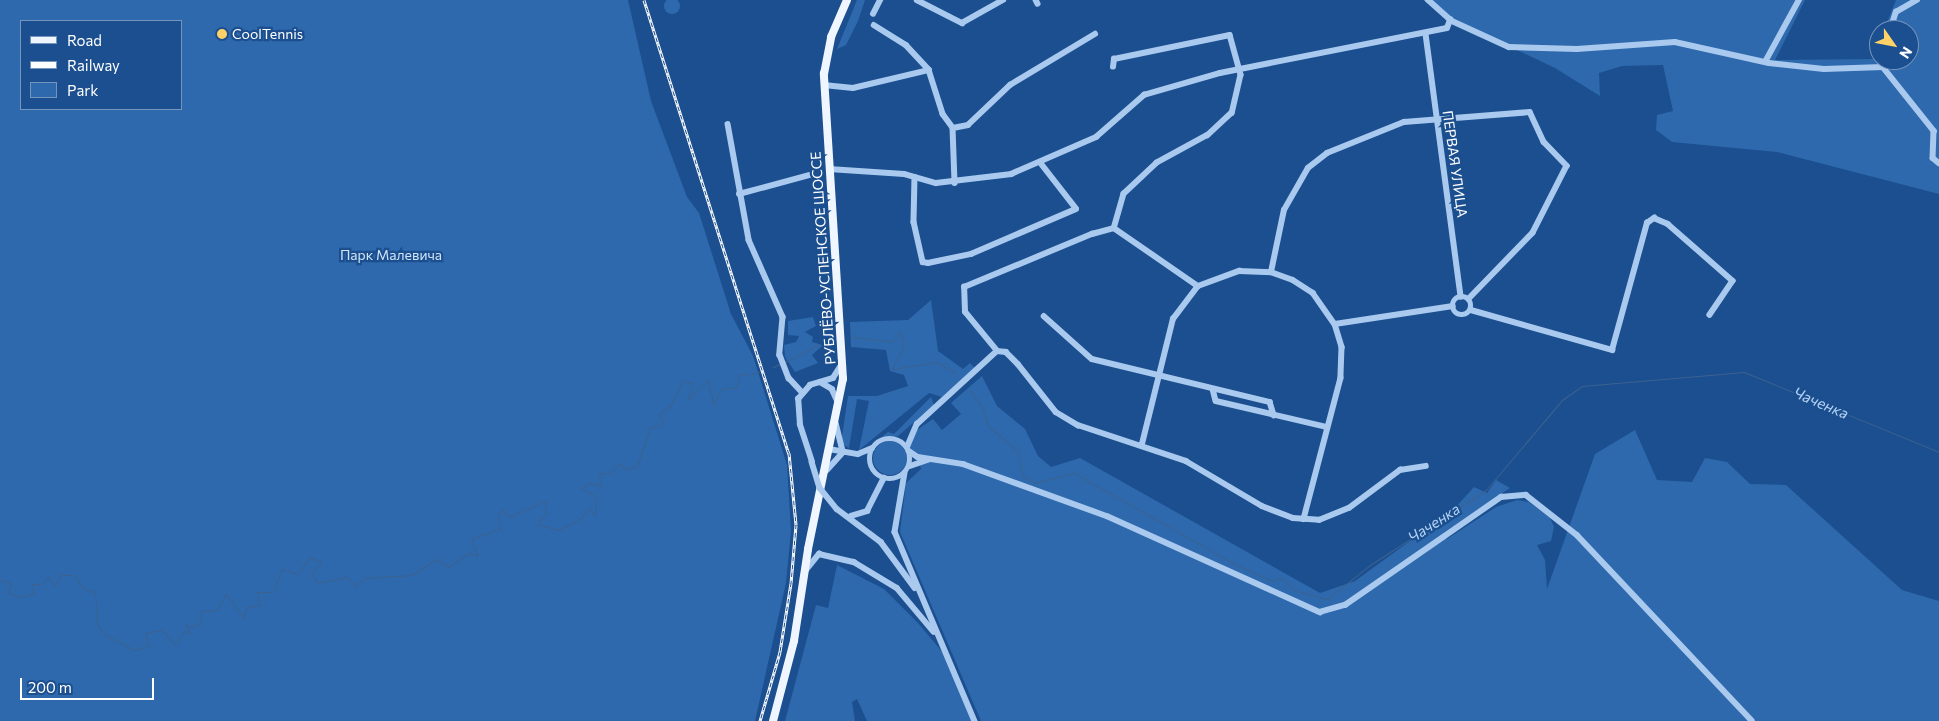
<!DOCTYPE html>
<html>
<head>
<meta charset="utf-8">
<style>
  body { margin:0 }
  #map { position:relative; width:1939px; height:721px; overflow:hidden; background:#1b4f8f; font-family:Commissioner,sans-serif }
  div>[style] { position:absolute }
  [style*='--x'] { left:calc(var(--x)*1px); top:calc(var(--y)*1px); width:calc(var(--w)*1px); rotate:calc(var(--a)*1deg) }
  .green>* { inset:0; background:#2e69ad }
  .round { border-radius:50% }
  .stream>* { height:1px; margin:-0.5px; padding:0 0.5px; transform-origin:0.5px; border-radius:0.5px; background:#3c6290 }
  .minor>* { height:5.5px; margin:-2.75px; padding:0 2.75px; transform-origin:2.75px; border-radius:2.75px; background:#a9c9ee }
  .minor>.ring { margin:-2.75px; padding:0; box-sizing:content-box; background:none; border:5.5px solid #a9c9ee; border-radius:50% }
  .major>* { height:8px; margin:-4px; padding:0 4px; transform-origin:4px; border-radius:4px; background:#f0f6ff }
  .rail>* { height:3px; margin-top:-1.5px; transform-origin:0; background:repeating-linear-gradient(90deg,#1b4f8f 0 4px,#fff 0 8px); box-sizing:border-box; border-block:1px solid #fff }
  .minor-bridge>* { height:5.5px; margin:-2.75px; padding:0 2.75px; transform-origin:2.75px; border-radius:2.75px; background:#a9c9ee }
  .dots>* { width:14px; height:14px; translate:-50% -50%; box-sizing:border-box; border:2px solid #1b4f8f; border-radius:50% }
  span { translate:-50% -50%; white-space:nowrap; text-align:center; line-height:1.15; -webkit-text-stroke:4.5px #1b4f8f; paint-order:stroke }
  .poi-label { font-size:14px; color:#fff }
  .left { translate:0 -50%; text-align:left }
  .street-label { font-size:14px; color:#fff }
  .park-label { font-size:14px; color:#cfe3fa }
  .water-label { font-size:15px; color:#b5d3f5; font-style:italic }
  .legend { position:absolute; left:20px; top:20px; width:162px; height:90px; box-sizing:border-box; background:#1b4f8f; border:1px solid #7695bc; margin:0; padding:6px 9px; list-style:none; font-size:15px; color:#fff }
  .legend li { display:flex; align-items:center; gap:10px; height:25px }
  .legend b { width:25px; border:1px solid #7695bc }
  .north { position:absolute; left:1869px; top:20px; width:50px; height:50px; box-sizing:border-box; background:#1b4f8f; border:1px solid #7695bc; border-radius:50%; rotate:123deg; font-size:14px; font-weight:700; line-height:20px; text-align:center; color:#fff }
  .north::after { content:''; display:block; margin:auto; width:18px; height:22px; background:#ffd166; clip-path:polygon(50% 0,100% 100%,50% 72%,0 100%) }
  .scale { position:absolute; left:20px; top:678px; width:134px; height:22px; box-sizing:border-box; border:2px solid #fff; border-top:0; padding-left:6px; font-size:15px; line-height:18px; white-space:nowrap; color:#fff; -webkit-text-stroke:4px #1b4f8f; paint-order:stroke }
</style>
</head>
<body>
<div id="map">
  <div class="green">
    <i class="round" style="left:664px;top:-2px;width:16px;height:16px"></i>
    <i style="clip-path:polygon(evenodd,0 0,628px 0,651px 101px,687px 197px,699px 213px,731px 314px,753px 356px,787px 465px,791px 531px,786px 583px,755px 721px,0 721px,0 0,21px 21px,181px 21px,181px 109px,21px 109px,21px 21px)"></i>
    <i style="clip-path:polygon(857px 0,865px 0,858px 21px,846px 45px,837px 49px)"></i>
    <i style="clip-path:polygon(1432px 0,1805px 0,1775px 60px,1873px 59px,1879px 44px,1879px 60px,1909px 60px,1909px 30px,1884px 30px,1896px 0,1939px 0,1939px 194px,1777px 152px,1672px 142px,1656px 130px,1657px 115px,1673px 111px,1663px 65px,1622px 66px,1599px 73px,1600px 96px,1555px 68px,1454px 20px)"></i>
    <i style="clip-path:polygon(931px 300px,938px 351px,963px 369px,970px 363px,975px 368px,942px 397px,929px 393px,859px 450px,869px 401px,857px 399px,849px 448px,841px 443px,848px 396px,877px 396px,908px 386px,904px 375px,890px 371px,886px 350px,851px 347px,850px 322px,908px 320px)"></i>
    <i style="clip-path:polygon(813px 317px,816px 326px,805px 332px,813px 337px,812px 342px,823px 345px,812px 355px,818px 363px,795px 372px,785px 357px,784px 345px,796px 342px,799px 336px,788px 335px,788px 321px)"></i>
    <i style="clip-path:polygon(982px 376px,997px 406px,1025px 429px,1038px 456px,1051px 467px,1080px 458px,1320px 593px,1355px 581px,1454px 509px,1474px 487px,1487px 493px,1496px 480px,1510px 488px,1443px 533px,1447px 539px,1496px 507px,1517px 500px,1529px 502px,1550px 518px,1554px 527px,1551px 541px,1537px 545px,1545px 560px,1547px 589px,1595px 454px,1635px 430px,1657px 480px,1692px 482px,1705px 458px,1727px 462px,1750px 484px,1786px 485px,1902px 590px,1939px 601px,1939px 721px,981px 721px,900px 532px,906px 483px,921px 469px,918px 456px,908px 447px,914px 432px,933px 419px,942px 430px,961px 414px,951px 403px)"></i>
    <i style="clip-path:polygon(931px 397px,934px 405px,898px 436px,878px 440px,888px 432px,894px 434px)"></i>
    <i class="round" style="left:873px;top:441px;width:34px;height:34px"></i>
    <i style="clip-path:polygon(837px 565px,884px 589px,918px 623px,944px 654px,972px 721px,867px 721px,857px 699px,852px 702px,855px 721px,785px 721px,816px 605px,828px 608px)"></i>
  </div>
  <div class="stream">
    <i style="--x:852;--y:337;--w:39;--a:7"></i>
    <i style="--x:891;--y:342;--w:14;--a:-45"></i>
    <i style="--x:901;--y:332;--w:13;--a:77"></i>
    <i style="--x:904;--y:345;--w:27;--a:117"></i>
    <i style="--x:892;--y:369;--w:45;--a:-9"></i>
    <i style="--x:936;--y:362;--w:21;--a:29"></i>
    <i style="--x:785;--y:362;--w:53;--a:-27.1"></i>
    <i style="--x:773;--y:367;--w:10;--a:-24"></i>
    <i style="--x:751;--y:374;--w:8;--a:-14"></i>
    <i style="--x:970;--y:390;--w:20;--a:53"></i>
    <i style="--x:982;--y:406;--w:21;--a:73"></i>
    <i style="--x:988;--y:426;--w:38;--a:40"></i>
    <i style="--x:1017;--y:450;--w:27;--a:77"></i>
    <i style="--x:1023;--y:476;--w:13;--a:32"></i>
    <i style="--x:1034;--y:483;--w:41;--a:-14"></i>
    <i style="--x:1074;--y:473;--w:183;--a:29.5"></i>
    <i style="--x:1233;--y:563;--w:43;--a:24.8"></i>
    <i style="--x:1272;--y:581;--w:10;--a:-17"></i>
    <i style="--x:1282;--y:578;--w:16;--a:47"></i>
    <i style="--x:1293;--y:590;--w:35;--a:15"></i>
    <i style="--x:1327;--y:599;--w:55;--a:-38.3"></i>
    <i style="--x:1370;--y:565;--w:138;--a:-32.9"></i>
    <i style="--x:1486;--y:490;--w:118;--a:-49.8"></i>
    <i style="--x:1562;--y:400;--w:24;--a:-35"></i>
    <i style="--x:1582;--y:386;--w:163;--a:-4.9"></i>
    <i style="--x:1744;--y:372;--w:211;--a:22.3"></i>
    <i style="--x:0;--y:580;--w:11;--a:15"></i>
    <i style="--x:11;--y:583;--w:10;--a:107"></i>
    <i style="--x:8;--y:593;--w:13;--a:18"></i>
    <i style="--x:20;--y:597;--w:13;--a:-13"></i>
    <i style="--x:33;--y:594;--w:10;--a:-96"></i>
    <i style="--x:32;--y:584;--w:10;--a:0"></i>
    <i style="--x:42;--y:584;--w:9;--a:-49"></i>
    <i style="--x:48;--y:577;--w:11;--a:49"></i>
    <i style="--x:55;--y:585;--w:12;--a:-59"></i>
    <i style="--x:61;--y:575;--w:13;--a:0"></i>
    <i style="--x:74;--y:575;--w:17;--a:57"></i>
    <i style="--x:83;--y:589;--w:12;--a:14"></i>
    <i style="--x:95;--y:592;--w:32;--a:86"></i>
    <i style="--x:97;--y:624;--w:14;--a:54"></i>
    <i style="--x:105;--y:635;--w:34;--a:27"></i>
    <i style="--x:135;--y:650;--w:15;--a:-16"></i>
    <i style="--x:149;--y:646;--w:14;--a:-107"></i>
    <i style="--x:145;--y:633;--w:17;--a:-10"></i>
    <i style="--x:162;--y:630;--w:20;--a:49"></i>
    <i style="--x:175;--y:645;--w:17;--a:-57"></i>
    <i style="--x:184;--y:631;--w:7;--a:27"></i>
    <i style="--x:190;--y:634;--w:12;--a:-114"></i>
    <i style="--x:185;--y:623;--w:6;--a:39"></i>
    <i style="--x:190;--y:627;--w:10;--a:-17"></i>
    <i style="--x:200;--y:624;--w:13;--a:-86"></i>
    <i style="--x:201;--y:611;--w:16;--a:-4"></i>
    <i style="--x:217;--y:610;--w:18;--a:-61"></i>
    <i style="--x:226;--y:594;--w:29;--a:54"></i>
    <i style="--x:243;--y:617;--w:11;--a:-68"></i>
    <i style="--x:247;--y:607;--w:13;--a:-9"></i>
    <i style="--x:260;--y:605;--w:13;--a:-103"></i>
    <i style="--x:257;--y:592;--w:16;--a:0"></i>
    <i style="--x:273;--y:592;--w:25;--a:-69"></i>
    <i style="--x:282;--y:569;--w:16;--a:18"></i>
    <i style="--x:297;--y:574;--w:21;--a:-53"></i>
    <i style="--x:310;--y:557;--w:13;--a:23"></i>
    <i style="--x:322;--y:562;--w:15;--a:138"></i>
    <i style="--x:311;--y:572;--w:13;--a:61"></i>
    <i style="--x:317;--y:583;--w:31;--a:-11"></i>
    <i style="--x:347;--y:577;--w:13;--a:45"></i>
    <i style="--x:356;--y:586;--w:11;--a:-45"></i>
    <i style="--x:364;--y:578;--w:48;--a:-3.6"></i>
    <i style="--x:412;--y:575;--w:29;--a:-34"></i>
    <i style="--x:436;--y:559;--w:14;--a:34"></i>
    <i style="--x:448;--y:567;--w:25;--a:-34"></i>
    <i style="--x:469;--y:553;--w:9;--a:18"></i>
    <i style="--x:478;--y:556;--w:18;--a:-112"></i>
    <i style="--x:471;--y:539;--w:31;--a:-19"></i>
    <i style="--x:500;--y:529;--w:16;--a:-97"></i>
    <i style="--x:498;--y:513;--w:6;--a:-31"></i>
    <i style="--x:503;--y:510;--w:9;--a:49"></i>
    <i style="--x:509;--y:517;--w:39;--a:-24"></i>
    <i style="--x:545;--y:501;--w:12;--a:85"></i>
    <i style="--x:546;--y:513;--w:14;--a:129"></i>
    <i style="--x:537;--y:524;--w:22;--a:16"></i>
    <i style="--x:558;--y:530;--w:25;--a:-27"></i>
    <i style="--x:580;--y:519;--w:14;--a:-51"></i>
    <i style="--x:589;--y:508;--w:9;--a:49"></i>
    <i style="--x:595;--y:515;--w:18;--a:-87"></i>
    <i style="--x:596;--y:497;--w:17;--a:-149"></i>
    <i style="--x:581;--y:488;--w:11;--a:-27"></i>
    <i style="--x:591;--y:483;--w:10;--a:17"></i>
    <i style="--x:601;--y:486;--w:13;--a:-99"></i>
    <i style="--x:599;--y:473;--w:10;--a:0"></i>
    <i style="--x:609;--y:473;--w:13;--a:-42"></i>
    <i style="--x:619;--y:464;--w:9;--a:36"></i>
    <i style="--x:626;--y:469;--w:11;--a:-15"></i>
    <i style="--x:637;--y:466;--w:40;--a:-71.1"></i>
    <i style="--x:650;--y:428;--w:15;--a:-20"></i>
    <i style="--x:664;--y:423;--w:10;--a:-119"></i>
    <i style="--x:659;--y:414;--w:14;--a:-36"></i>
    <i style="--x:670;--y:406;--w:28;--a:-63"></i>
    <i style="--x:683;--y:381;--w:9;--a:13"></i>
    <i style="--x:692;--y:383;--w:17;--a:103"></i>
    <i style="--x:688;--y:400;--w:28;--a:-45"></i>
    <i style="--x:708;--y:380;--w:25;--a:78"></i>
    <i style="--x:713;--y:404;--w:18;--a:-61"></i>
    <i style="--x:722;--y:388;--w:14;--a:0"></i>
    <i style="--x:736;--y:388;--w:13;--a:-77"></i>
    <i style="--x:739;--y:375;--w:8;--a:-7"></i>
  </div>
  <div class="minor">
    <i style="--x:917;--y:0;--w:51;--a:27.1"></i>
    <i style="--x:962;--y:23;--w:47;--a:-29.3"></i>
    <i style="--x:1036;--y:0;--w:4;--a:63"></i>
    <i style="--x:873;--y:14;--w:16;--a:-63"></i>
    <i style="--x:1450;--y:20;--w:65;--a:24.6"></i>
    <i style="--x:1509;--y:47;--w:68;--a:1.7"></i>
    <i style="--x:1577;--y:49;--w:98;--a:-4.1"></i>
    <i style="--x:1675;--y:42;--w:96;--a:12.6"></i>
    <i style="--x:1769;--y:63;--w:55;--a:6.2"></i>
    <i style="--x:1824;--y:69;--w:59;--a:-1.9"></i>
    <i style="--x:1883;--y:67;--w:7;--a:-82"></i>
    <i style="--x:874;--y:25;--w:38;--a:32"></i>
    <i style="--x:906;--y:45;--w:34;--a:47"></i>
    <i style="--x:929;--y:70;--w:46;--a:72.3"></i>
    <i style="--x:943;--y:114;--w:17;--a:54"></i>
    <i style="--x:953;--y:128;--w:55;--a:87.9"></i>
    <i style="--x:1890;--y:30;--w:19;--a:-72"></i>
    <i style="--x:1896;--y:12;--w:24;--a:-30"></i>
    <i style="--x:1426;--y:34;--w:265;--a:82.4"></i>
    <i style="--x:1765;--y:62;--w:71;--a:-61.3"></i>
    <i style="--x:1113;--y:67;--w:8;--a:-83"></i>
    <i style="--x:1114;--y:59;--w:118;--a:-11.7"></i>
    <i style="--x:1230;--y:35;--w:41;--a:74.6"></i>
    <i style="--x:1241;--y:75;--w:39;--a:103"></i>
    <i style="--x:1232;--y:113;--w:33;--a:137"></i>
    <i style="--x:1208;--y:135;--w:58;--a:151.2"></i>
    <i style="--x:1157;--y:163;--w:45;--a:136.8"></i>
    <i style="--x:1124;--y:194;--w:35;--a:106"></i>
    <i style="--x:1883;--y:67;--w:82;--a:51.4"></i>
    <i style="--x:1934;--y:131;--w:27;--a:92"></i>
    <i style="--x:1933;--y:158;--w:8;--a:40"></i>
    <i style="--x:824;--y:85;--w:29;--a:6"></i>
    <i style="--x:853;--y:88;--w:78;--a:-13.3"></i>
    <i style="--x:728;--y:124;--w:118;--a:79.7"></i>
    <i style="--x:749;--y:240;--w:84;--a:66.2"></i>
    <i style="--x:783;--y:317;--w:38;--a:95"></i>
    <i style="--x:780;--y:355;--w:25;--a:69"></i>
    <i style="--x:789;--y:378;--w:19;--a:47"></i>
    <i style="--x:953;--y:128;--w:15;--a:-11"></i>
    <i style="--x:968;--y:125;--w:58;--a:-43.6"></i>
    <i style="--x:1010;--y:85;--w:99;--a:-31"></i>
    <i style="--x:829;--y:169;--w:75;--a:3.8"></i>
    <i style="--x:904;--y:174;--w:33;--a:16"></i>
    <i style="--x:936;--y:183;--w:76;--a:-6.8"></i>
    <i style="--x:1011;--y:174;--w:93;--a:-23.5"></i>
    <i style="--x:1096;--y:137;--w:64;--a:-41.2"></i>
    <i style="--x:1144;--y:95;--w:79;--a:-16.1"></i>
    <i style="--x:1220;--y:73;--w:231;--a:-11.2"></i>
    <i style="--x:1447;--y:28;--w:9;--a:-69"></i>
    <i style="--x:1450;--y:20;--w:30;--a:-138"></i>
    <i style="--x:915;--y:177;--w:45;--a:91.3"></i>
    <i style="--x:914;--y:222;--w:41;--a:77.3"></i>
    <i style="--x:923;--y:262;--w:5;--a:11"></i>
    <i style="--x:928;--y:263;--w:44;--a:-11.8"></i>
    <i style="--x:971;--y:254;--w:114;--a:-23.2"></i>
    <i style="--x:1076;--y:209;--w:57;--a:-127.9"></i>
    <i style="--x:739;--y:194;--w:73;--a:-15"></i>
    <i style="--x:1271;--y:272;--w:63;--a:-78.2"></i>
    <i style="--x:1284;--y:210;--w:48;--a:-60.3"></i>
    <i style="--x:1308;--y:168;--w:24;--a:-38"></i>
    <i style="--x:1327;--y:153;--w:83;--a:-21.9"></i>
    <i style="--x:1404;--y:122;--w:126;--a:-4.5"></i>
    <i style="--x:1530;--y:112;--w:33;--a:65"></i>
    <i style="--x:1544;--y:142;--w:33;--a:46"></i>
    <i style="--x:1567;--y:166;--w:75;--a:116.9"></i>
    <i style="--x:1533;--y:233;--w:92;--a:134.1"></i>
    <i class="ring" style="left:1453px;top:297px;width:12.5px;height:12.5px"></i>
    <i style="--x:1471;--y:310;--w:147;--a:15.8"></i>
    <i style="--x:1612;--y:350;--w:132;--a:-74.6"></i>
    <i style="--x:1647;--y:223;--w:9;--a:-36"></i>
    <i style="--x:1654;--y:218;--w:15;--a:23"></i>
    <i style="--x:1668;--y:224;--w:86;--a:41.2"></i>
    <i style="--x:1733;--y:281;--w:41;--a:124.1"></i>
    <i style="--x:1044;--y:316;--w:64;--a:41.9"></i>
    <i style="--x:1092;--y:359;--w:183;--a:13.6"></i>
    <i style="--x:1270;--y:402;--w:14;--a:73"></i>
    <i style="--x:1335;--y:324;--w:119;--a:-8.7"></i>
    <i style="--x:997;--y:351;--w:50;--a:-129.4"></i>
    <i style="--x:965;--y:312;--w:25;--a:-92"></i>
    <i style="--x:964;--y:287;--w:139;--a:-22.5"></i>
    <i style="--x:1092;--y:234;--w:23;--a:-15"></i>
    <i style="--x:1114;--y:228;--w:102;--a:34.6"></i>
    <i style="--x:820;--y:382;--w:14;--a:30"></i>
    <i style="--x:832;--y:389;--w:14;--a:65"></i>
    <i style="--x:1213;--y:389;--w:12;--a:76"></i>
    <i style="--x:1216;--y:401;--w:114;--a:13.2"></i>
    <i style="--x:836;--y:423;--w:30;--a:76"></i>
    <i class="ring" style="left:870px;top:439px;width:34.5px;height:34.5px"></i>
    <i style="--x:1142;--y:444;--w:129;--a:-76.1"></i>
    <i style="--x:1173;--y:319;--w:41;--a:-52.9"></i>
    <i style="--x:1198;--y:286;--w:44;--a:-20.1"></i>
    <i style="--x:1239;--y:271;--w:32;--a:2"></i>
    <i style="--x:1271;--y:272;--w:23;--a:20"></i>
    <i style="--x:1293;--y:280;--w:24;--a:33"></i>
    <i style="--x:1313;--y:293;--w:38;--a:55"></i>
    <i style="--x:1335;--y:324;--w:24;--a:73"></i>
    <i style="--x:1342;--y:347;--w:31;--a:92"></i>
    <i style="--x:1341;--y:378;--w:146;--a:104.7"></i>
    <i style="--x:907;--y:447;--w:25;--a:-67"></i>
    <i style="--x:917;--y:424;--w:108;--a:-42.4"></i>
    <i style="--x:997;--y:351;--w:9;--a:6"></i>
    <i style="--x:1006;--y:352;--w:17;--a:45"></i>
    <i style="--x:1018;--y:364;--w:61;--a:51.6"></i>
    <i style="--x:1056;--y:412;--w:26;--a:31"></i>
    <i style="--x:1078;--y:425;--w:114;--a:18.4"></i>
    <i style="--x:1186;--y:461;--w:88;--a:30.6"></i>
    <i style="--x:1262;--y:506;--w:33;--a:21"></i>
    <i style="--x:1293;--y:518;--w:26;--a:4"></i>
    <i style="--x:1319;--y:520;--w:32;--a:-22"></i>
    <i style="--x:1349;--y:508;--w:64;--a:-36.7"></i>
    <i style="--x:1400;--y:470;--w:26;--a:-9"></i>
    <i style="--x:829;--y:449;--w:29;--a:10"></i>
    <i style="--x:858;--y:454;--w:15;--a:-23"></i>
    <i style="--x:909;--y:451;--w:11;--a:34"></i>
    <i style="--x:918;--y:457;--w:46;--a:8.8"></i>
    <i style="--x:963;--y:464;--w:153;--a:19.9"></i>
    <i style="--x:1107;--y:516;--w:234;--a:24.3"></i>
    <i style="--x:1320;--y:612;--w:26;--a:-16"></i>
    <i style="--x:1345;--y:605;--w:190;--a:-34.7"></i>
    <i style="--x:1501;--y:497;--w:25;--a:-5"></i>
    <i style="--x:1526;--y:495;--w:65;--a:38.1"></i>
    <i style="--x:1577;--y:535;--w:255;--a:46.7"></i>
    <i style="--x:812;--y:462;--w:39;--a:-108"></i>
    <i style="--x:800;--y:425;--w:26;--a:-94"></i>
    <i style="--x:798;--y:399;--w:18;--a:-49"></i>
    <i style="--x:810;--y:385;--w:24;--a:-17"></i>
    <i style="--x:833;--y:378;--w:15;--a:-58"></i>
    <i style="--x:910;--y:466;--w:21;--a:-19"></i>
    <i style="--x:827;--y:470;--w:24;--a:-48"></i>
    <i style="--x:905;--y:473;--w:60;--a:99.6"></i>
    <i style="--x:895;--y:532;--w:205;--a:67.1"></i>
    <i style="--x:837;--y:509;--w:55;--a:36.9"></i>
    <i style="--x:881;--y:542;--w:57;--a:53.5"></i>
    <i style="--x:851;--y:516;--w:17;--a:-17"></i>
    <i style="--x:867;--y:511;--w:37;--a:-63"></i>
    <i style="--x:806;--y:570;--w:21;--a:-51"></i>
    <i style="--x:819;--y:554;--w:36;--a:13"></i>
    <i style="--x:854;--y:562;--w:50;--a:31.2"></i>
    <i style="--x:897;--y:588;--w:57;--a:49.9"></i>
  </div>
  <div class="major">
    <i style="--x:773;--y:721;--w:83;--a:-75.3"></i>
    <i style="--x:794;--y:641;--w:93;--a:-81.3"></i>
    <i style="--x:808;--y:549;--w:174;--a:-78.4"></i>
    <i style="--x:843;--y:379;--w:306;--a:-93.6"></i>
    <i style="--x:824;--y:74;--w:38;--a:-79"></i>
    <i style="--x:831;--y:37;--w:40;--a:-66.6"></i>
  </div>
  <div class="rail">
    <i style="--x:644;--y:0;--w:476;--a:72.3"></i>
    <i style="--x:789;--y:453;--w:72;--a:84.4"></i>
    <i style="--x:796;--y:525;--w:58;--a:94.9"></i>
    <i style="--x:791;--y:583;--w:70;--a:99.1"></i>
    <i style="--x:780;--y:652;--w:72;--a:106.2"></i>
  </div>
  <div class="minor-bridge">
    <i style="--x:812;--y:462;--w:27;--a:73"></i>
    <i style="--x:820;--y:488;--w:27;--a:51"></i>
  </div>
  <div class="dots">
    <i style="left:222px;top:34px;background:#ffd166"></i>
  </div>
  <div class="poi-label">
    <span class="left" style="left:232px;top:34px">CoolTennis</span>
  </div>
  <div class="street-label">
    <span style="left:1455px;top:164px;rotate:82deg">ПЕРВАЯ УЛИЦА</span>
    <span style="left:823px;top:258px;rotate:-94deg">РУБЛЁВО-УСПЕНСКОЕ ШОССЕ</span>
  </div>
  <div class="park-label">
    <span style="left:391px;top:255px">Парк Малевича</span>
  </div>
  <div class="water-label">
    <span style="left:1821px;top:403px;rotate:23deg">Чаченка</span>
    <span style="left:1434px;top:523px;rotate:-33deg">Чаченка</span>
  </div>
  <ul class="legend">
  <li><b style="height:6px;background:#f0f6ff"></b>Road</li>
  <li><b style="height:6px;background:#fff"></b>Railway</li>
  <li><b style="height:14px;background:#2e69ad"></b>Park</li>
  </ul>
  <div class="north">N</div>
  <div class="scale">200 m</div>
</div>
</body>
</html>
